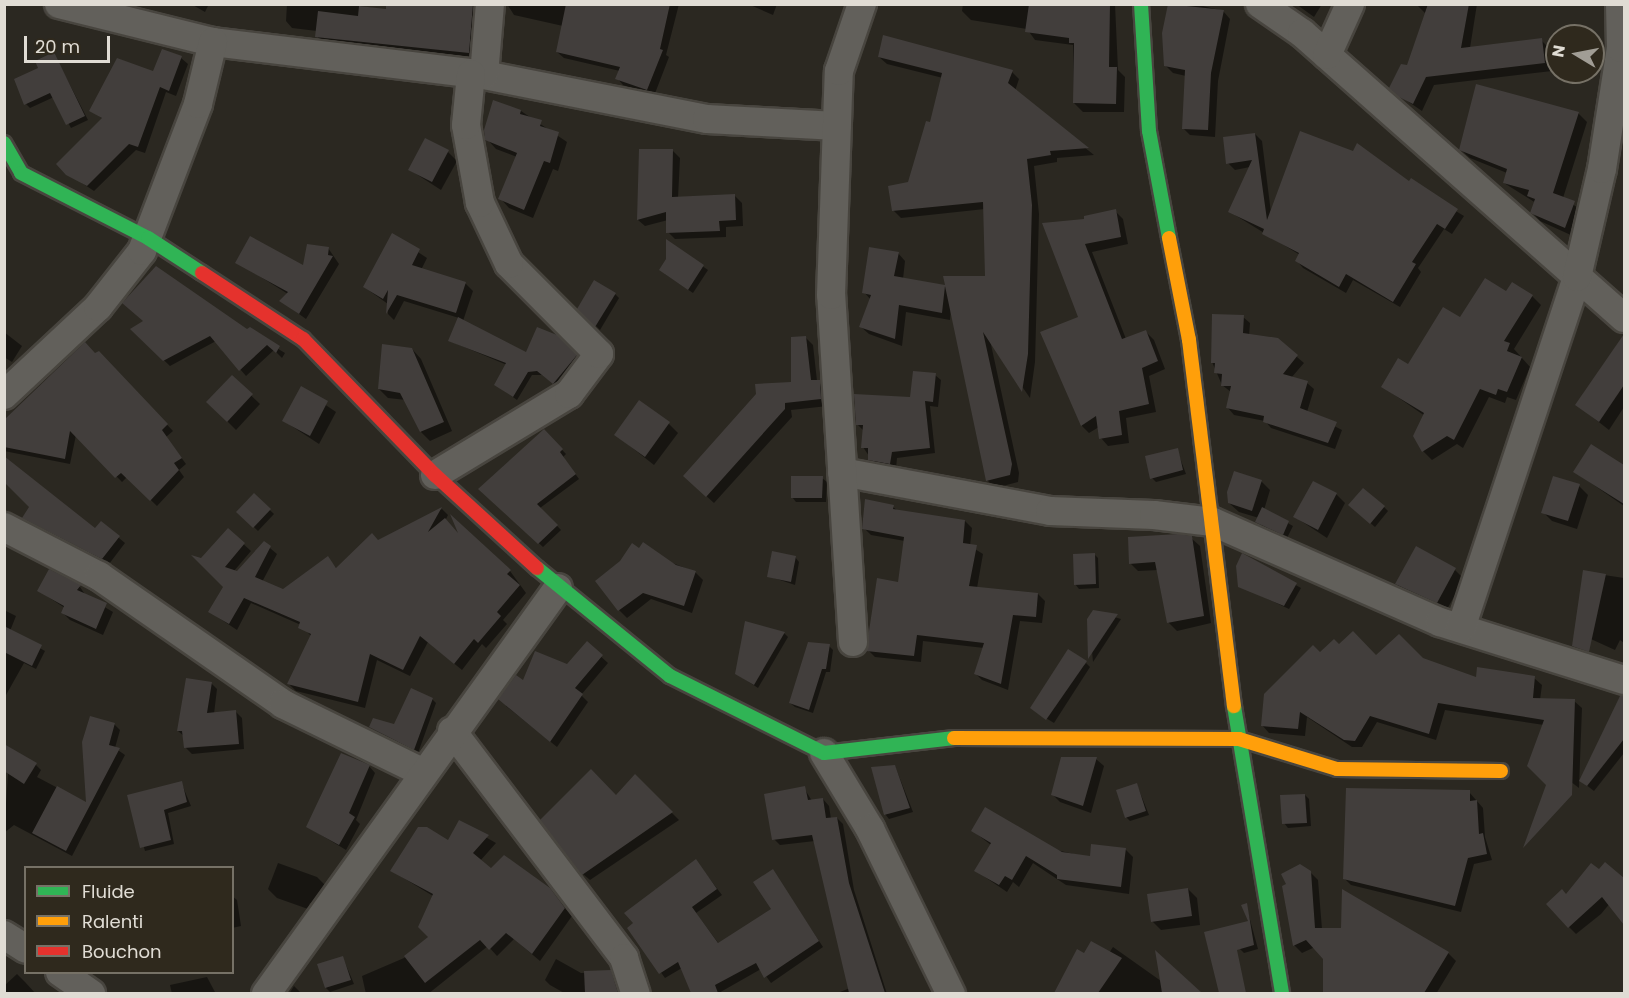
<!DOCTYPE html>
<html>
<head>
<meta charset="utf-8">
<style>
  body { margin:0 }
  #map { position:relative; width:1629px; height:998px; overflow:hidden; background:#2b2821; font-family:Poppins,sans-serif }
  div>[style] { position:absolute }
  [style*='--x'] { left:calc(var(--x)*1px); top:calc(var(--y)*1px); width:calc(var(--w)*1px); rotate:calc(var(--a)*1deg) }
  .shadow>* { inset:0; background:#0007 }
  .building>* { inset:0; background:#423e3c }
  .roads { filter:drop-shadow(2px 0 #48453f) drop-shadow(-2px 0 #48453f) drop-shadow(0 2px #48453f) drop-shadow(0 -2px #48453f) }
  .street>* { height:28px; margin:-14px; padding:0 14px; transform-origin:14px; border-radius:14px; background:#62605b }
  .fast>* { height:14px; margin:-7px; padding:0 7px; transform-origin:7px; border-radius:7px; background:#30b455 }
  .slow>* { height:14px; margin:-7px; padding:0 7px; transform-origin:7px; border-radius:7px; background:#ff9f0a }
  .jam>* { height:14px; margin:-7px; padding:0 7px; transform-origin:7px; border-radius:7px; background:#e5322d }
  span { translate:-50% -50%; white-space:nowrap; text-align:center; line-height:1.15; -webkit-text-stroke:4.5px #2f291d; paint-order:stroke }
  .frame { position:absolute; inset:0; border:6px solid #e0dcd4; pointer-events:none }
  .legend { position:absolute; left:24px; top:866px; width:210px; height:108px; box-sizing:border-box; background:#2f291d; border:2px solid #767166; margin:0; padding:8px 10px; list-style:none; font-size:18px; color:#e0dcd4 }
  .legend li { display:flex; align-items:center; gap:12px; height:30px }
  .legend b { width:30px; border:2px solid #767166 }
  .north { position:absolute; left:1545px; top:24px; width:60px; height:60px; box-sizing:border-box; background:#2f291d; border:2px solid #767166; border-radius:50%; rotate:280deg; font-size:16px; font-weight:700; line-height:24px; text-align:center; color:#e0dcd4 }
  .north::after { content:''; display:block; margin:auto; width:21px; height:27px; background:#a19d95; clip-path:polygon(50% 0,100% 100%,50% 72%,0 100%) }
  .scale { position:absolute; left:24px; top:36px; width:86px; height:27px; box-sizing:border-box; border:3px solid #e0dcd4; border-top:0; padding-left:8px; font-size:18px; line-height:21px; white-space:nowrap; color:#e0dcd4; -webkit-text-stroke:4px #2f291d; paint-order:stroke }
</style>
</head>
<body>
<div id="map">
  <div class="shadow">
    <i style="clip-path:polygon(191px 4px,209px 4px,205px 12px)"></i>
    <i style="clip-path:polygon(287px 4px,347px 4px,398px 12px,399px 4px,482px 4px,475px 59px,323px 43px,317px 36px,317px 31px,292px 28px,286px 21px)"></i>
    <i style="clip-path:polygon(507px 4px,679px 4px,666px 55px,669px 57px,654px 96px,623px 85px,617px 78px,620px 71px,564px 58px,557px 52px,563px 26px,514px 15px)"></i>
    <i style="clip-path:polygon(748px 4px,777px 4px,773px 15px)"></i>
    <i style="clip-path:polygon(963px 4px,1115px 4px,1118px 70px,1125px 77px,1124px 112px,1083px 112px,1074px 103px,1073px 45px,1035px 40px,1027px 29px,971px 20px,962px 11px)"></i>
    <i style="clip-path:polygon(1170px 4px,1195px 4px,1223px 11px,1230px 19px,1218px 81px,1215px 137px,1190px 135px,1183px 128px,1186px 76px,1173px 73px,1165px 65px)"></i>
    <i style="clip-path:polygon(1296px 4px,1322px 4px,1314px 17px)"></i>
    <i style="clip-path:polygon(1416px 4px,1477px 4px,1470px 48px,1541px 40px,1550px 49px,1552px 71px,1434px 85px,1422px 111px,1400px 96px,1426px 14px)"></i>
    <i style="clip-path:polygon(54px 54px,88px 120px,71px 128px,54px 97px,30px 108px,26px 104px,40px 69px)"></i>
    <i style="clip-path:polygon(879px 57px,1012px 72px,1019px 79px,1015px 91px,1094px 155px,1057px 158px,1057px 162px,1034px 166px,1039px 214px,1035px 362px,1030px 398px,990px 340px,1019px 473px,1018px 482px,995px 488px,987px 480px,951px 308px,950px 320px,906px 312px,902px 346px,869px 334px,861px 327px,871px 300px,864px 292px,898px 253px,905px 261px,903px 279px,947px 287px,986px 278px,985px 209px,901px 218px,893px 210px,909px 184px,931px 124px,943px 78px,887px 64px)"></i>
    <i style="clip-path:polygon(181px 58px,188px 64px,176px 96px,166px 92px,145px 153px,136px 150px,94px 191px,64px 171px,103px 119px,91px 110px)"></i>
    <i style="clip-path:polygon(521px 111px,567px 142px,558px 171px,553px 169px,533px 218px,509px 208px,500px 198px,517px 157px,496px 149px,487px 139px)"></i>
    <i style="clip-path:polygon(1578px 113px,1587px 122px,1563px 198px,1583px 211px,1573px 236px,1540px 221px,1532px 212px,1536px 203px,1504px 183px,1507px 173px,1470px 158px,1461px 150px)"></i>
    <i style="clip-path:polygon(1255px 134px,1262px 141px,1271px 213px,1409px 183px,1464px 216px,1452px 234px,1444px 229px,1418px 268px,1421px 272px,1400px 307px,1353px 280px,1346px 293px,1303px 268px,1297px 261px,1300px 255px,1230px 212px,1250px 167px,1235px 170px,1228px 163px)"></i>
    <i style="clip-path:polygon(673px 151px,680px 158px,678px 198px,735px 196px,742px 203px,743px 226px,726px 227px,726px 237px,675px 239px,668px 232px,668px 220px,645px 226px,638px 220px)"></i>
    <i style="clip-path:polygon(448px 152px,457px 161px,441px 190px,410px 170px)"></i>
    <i style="clip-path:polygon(1115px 211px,1123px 219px,1128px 244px,1092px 252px,1126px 339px,1146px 332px,1154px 340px,1165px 369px,1149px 376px,1156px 412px,1126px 418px,1129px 443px,1108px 446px,1101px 438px,1099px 427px,1089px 433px,1082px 426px,1042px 333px,1080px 318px,1086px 221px)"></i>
    <i style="clip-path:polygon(392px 235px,427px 258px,421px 270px,466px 284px,473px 291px,463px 321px,527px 355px,556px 337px,580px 360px,558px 387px,542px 375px,532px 375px,517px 400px,495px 384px,507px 365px,450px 341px,459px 318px,404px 301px,394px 320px,388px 314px,388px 304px,364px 287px)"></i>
    <i style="clip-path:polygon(668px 242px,708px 270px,693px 293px,665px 274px)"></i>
    <i style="clip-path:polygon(328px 248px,339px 264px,306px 319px,281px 301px,288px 294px,237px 262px,305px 268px)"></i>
    <i style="clip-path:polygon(1506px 293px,1532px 296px,1541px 305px,1514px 349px,1530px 367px,1516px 400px,1507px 397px,1505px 403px,1489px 397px,1463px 448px,1457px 444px,1432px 460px,1423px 451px,1425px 416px,1383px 387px,1461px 320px)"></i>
    <i style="clip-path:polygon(615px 294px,619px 298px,600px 330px,579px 309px)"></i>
    <i style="clip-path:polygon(1243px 317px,1250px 323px,1249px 336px,1277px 340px,1304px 363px,1291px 378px,1307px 383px,1314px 389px,1307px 412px,1342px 430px,1335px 449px,1271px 428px,1265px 421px,1234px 415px,1228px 408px,1231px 392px,1222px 385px,1212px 362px)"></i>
    <i style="clip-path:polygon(132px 330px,248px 331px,285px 353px,282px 358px,274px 350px,246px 376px,216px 341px,170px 366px)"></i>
    <i style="clip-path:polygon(4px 332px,22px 346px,12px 362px,4px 357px)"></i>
    <i style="clip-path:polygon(805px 337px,813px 345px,817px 381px,827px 389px,828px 406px,791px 410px,792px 417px,714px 503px,692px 483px,793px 383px)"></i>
    <i style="clip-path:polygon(412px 349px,421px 359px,452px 431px,430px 441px,421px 432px,406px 400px,388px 398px,379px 389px)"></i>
    <i style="clip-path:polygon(1614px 352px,1624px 359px,1624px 407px,1609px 430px,1577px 405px)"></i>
    <i style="clip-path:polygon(99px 353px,173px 431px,166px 437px,186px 464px,179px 470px,184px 477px,157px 506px,127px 477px,122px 482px,76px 435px,70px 464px,4px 451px,4px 420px)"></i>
    <i style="clip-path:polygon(935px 375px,941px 380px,938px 407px,930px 406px,935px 453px,897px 458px,896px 469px,875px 465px,863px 447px,863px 430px,857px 424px,912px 398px)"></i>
    <i style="clip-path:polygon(232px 377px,260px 404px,236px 430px,208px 402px)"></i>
    <i style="clip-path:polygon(302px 389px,336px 412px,319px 444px,284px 421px)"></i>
    <i style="clip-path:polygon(669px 424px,678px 433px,654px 465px,616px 435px)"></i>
    <i style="clip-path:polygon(544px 431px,566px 454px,563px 457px,579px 479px,540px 508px,561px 530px,543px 547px,480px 489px)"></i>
    <i style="clip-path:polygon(1591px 446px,1624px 469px,1624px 506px,1575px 472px)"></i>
    <i style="clip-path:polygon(1177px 450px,1186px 474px,1156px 482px,1152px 478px)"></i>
    <i style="clip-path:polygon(822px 478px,827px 482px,826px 502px,796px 502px,792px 497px)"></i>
    <i style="clip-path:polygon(1261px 481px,1270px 490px,1264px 510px,1293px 526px,1287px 538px,1261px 526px,1259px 518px,1239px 512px,1229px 503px)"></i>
    <i style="clip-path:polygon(1579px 486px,1588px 495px,1577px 529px,1552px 521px,1543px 512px)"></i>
    <i style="clip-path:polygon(1336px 494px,1345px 503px,1327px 538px,1295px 517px)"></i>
    <i style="clip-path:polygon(254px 495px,274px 514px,258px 531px,238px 512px)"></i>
    <i style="clip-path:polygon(31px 506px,95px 530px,101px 523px,125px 543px,109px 564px,29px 523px,24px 517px)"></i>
    <i style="clip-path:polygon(893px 507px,898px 511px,965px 521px,972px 528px,970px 546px,983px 554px,977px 588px,1038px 594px,1045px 601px,1042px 623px,1020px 621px,1008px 690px,982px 680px,975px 673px,984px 648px,923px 641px,921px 662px,875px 657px,868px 650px,899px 584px,905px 541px,871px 535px,864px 528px)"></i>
    <i style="clip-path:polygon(1384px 507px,1388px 511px,1375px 527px,1354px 509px)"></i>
    <i style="clip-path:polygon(442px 509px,448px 515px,445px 521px,460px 537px,510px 571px,526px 593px,503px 620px,507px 624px,486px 648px,482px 644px,462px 670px,428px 642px,410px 676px,377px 660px,365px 708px,296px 691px,289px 684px,311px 636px,301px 625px,251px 603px,237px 630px,210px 612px,224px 587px,202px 560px,228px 530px,251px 551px,234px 571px,238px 573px,264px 543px,277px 554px,262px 582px,283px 590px,328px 558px,337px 569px,378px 542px)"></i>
    <i style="clip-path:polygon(1191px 538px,1200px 546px,1211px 623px,1177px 631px,1169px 623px,1159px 570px,1138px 571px,1130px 563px)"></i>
    <i style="clip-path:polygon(640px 550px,695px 572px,703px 580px,692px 613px,651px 599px,627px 618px,619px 610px,597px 581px)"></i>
    <i style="clip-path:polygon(1094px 554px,1098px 558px,1099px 588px,1079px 589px,1075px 584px)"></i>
    <i style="clip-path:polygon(1242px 555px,1301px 588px,1289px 609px,1240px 586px)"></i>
    <i style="clip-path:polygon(795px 557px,799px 562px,795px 585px,768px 576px)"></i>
    <i style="clip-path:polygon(1455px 570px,1464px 579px,1446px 611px,1405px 593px,1396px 584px)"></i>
    <i style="clip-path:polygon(50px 571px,80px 587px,86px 596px,113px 612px,103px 635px,70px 620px,63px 613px,65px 608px,39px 591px)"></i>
    <i style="clip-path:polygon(1584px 572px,1624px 578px,1624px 643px,1620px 640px,1615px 650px,1582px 635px)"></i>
    <i style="clip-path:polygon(4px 610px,16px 616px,10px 631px,45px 651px,36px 669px,24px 663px,6px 695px)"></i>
    <i style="clip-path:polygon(1094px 611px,1121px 619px,1093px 662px,1089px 619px)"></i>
    <i style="clip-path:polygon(784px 633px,788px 637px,758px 688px,737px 674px)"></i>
    <i style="clip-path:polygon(587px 644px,608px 663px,581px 695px,588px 702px,557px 747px,506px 706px,523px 683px,568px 666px)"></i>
    <i style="clip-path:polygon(829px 646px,833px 650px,830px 672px,826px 672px,813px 713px,795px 707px,790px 703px)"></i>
    <i style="clip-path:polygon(1339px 646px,1376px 657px,1423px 659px,1477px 679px,1534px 678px,1542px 685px,1540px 700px,1574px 701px,1582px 708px,1579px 788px,1541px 759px,1544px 725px,1445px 710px,1436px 740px,1377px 722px,1362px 747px,1352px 747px,1307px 717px,1305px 736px,1269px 733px,1262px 725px,1319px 653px)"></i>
    <i style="clip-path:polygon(1086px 663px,1090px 667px,1054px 723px,1036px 712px)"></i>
    <i style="clip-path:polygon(211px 683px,217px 689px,214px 714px,236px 712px,242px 718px,244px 749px,192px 754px,186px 748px,185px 737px,178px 731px)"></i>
    <i style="clip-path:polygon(432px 699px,436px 703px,418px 753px,370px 727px,395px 726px)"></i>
    <i style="clip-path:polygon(1616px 706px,1624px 710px,1624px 753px,1594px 791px,1581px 781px)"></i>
    <i style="clip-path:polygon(114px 724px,120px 730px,115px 748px,125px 755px,72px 856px,14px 825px,4px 833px,8px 774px,4px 760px,36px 765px,41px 770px,37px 777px,88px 804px)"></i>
    <i style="clip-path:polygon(1096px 759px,1104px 766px,1091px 813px,1060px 802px,1053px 795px)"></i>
    <i style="clip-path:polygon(369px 766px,375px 773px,356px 820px,360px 824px,346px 850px,308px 827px)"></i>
    <i style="clip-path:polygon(895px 766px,913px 812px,889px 819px,885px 814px)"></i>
    <i style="clip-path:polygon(635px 776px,679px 820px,590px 880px,583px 874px,616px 797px)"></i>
    <i style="clip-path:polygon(181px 782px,191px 806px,168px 813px,174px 844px,145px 851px,129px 796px)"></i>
    <i style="clip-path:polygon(1137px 785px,1149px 815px,1130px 821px,1126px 817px)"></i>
    <i style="clip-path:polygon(804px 788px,812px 801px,823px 799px,829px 806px,831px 819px,837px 818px,843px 824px,854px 890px,887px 994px,835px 994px,850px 988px,815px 841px,780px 845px,774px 839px)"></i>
    <i style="clip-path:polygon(1469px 792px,1483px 808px,1485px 837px,1492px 860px,1474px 864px,1461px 912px,1351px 885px,1344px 878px)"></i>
    <i style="clip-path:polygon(1305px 795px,1309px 799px,1311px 826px,1288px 828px,1284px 823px)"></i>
    <i style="clip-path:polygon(459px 822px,496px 843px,480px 861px,491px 870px,549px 889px,572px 916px,540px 961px,514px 939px,497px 956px,488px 946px,428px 994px,366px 994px,362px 976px,404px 958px,430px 937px,433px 896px,392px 871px,449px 842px)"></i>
    <i style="clip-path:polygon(973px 831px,1091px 858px,1126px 850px,1133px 857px,1129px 894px,1066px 885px,1033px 863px,1019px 887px,1013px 882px,1007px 892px,976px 871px,991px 845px)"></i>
    <i style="clip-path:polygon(696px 861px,722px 895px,696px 913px,719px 944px,773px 910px,773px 871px,823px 947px,771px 983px,761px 969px,717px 994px,692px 994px,682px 968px,665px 978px,629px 929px)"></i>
    <i style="clip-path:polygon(278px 863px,317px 877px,326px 886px,318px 906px,310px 903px,308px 909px,277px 898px,268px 889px)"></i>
    <i style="clip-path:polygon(1310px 872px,1318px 880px,1322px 929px,1448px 953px,1456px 961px,1436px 994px,1325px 994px,1324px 958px,1315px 947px,1302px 953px,1294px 945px)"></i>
    <i style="clip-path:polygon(1188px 889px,1197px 898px,1200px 925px,1161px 930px,1152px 921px)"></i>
    <i style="clip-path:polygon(1621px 890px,1601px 914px,1576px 934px,1569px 927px,1566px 896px)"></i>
    <i style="clip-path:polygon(232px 896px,237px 900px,241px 926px,232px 928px)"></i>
    <i style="clip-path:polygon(1246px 905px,1258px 949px,1244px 953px,1240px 949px,1245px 923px,1250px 922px,1243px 906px)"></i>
    <i style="clip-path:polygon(1113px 947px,1161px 981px,1196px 990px,1195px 994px,1055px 994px,1078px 951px,1084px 955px,1109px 953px)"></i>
    <i style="clip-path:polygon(343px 958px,354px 984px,330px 992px,326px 988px)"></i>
    <i style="clip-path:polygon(556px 959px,581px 973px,610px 972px,621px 994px,566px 994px,550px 985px,545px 980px)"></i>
    <i style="clip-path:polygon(17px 974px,25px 982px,36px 994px,4px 994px,4px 986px)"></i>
    <i style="clip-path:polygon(207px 977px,216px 994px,172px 994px,170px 985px)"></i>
    <i style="clip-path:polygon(294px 986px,300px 992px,301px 994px,289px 994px)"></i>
  </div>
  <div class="building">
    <i style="clip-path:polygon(386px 4px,473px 4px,469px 53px,315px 37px,318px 11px,358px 16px,359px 6px,386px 9px)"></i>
    <i style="clip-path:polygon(566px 4px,670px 4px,660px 49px,663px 50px,647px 90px,615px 79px,620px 67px,556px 52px)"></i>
    <i style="clip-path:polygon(1029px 4px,1110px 4px,1109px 67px,1117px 67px,1116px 104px,1073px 103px,1074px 43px,1069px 43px,1069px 38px,1025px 32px)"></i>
    <i style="clip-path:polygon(1168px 4px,1224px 10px,1211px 73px,1208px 130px,1182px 129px,1185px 70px,1164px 66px,1162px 33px)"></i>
    <i style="clip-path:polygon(1428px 4px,1469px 4px,1461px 48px,1542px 38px,1545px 63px,1426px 77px,1413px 104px,1399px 97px,1389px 88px,1401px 64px,1407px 65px)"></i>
    <i style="clip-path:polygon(883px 35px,1013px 70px,1008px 83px,1089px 148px,1050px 151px,1051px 155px,1027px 159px,1032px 205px,1028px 354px,1022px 392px,983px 332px,1012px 464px,1010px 475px,986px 481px,945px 286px,942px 313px,899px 305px,895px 339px,859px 327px,871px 295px,862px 293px,869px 247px,899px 252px,894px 276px,945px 285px,943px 276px,985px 276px,983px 202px,892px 211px,888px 186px,908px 182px,926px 121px,930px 122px,942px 73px,878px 57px)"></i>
    <i style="clip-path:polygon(162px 49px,182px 56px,169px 91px,160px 87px,138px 147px,129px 144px,87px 186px,66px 175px,56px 164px,102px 118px,89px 111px,117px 58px,153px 71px)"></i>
    <i style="clip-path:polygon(54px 52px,85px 116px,66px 125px,50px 93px,24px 105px,14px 79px,38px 68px,35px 61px)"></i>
    <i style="clip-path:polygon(1476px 84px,1579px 112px,1553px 193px,1575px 201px,1565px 228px,1530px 213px,1535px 199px,1527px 196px,1529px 190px,1503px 183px,1507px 169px,1459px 150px)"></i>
    <i style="clip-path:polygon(493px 100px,521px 110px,520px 114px,542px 120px,540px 126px,559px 132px,550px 163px,544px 161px,524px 210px,498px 199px,517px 153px,485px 140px,484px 130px)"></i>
    <i style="clip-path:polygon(1300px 131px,1353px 151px,1357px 143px,1409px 181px,1411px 178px,1458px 209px,1445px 229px,1437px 224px,1412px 262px,1416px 264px,1393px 302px,1346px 274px,1339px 287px,1295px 261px,1299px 253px,1262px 234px,1264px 229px,1228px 212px,1252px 160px,1226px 164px,1223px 137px,1255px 133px,1267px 220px)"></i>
    <i style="clip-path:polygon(425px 138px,449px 150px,432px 182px,408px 170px)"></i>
    <i style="clip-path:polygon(639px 149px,673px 149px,672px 197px,735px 194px,736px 220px,719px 221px,720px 231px,666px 233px,666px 212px,637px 220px)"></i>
    <i style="clip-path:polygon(1116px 209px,1121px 237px,1085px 244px,1122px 339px,1146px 330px,1158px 361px,1142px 368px,1149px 404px,1119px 411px,1122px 435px,1099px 439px,1096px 416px,1081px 426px,1040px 332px,1078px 317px,1042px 223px,1084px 219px,1084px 216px)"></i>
    <i style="clip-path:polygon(392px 233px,420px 249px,412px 265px,466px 282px,456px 313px,397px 295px,386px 314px,388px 290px,383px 299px,363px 287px)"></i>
    <i style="clip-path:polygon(250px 236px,303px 265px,307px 244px,329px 247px,328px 255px,333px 256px,299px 314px,279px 301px,288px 292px,235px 263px)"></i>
    <i style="clip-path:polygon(666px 239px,704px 265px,688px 290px,659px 270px,666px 259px)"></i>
    <i style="clip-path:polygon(156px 266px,247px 329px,250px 327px,280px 346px,276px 353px,267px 345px,239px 371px,210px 336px,163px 361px,130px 329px,143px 321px,122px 303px)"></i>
    <i style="clip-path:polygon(1485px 278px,1506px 291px,1512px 282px,1533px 295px,1504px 341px,1510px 343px,1507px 351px,1522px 357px,1507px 392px,1498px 389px,1496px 395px,1480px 389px,1454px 440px,1447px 436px,1422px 452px,1413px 436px,1424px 413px,1381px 387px,1398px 358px,1408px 364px,1443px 307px,1460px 317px)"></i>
    <i style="clip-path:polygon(594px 280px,616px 293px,595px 327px,577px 309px)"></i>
    <i style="clip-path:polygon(1212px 314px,1244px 315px,1243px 333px,1278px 338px,1298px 355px,1283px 374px,1308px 381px,1300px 408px,1337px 422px,1328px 443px,1263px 422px,1264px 416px,1226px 408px,1231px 386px,1221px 386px,1222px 374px,1214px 373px,1215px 363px,1211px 363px)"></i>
    <i style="clip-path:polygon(458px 317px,526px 352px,537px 327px,557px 335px,577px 355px,553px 384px,537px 371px,528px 372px,513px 397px,494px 385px,506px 363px,448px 341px)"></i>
    <i style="clip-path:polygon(1624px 334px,1624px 385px,1599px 422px,1575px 405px)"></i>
    <i style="clip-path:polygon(806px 336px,811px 380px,820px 380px,821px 399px,785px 403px,785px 409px,706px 497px,683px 476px,756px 394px,755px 384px,791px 382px,791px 337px)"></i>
    <i style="clip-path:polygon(85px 342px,95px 353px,99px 351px,168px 424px,162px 430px,182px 458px,174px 463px,179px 470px,150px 501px,121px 473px,115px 478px,70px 431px,65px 459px,4px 447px,4px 420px)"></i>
    <i style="clip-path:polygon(382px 344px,412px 348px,444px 422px,420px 432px,400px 393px,378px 389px)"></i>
    <i style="clip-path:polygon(913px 371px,936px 373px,933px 402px,925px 401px,930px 448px,892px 452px,890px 464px,868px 460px,868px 448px,861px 448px,863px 425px,856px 425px,854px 394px,910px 397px)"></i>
    <i style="clip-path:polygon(232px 375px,253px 394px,227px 422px,206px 402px)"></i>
    <i style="clip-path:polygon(301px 386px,328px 401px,310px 436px,282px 421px)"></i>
    <i style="clip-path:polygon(639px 400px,670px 422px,645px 457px,614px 435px)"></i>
    <i style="clip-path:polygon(544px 429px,563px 449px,560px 452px,576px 474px,537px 504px,558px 525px,538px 544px,478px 489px)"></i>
    <i style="clip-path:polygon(1591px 444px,1624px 465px,1624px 504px,1573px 472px)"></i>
    <i style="clip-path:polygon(1178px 448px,1183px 470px,1150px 479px,1145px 456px)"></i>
    <i style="clip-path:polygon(4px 456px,95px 528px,101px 521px,120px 536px,102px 559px,22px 518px,29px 507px,4px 482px)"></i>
    <i style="clip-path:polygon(1234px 471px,1262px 480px,1252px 511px,1228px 503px,1227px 492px)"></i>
    <i style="clip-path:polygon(791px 476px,823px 476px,822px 498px,791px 498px)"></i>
    <i style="clip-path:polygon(1553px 476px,1580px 484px,1568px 521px,1541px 513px)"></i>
    <i style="clip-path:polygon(1313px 481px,1337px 493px,1318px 530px,1293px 517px)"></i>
    <i style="clip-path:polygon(1363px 488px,1385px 506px,1370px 524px,1348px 505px)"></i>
    <i style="clip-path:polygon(254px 493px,271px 509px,253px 528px,236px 512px)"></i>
    <i style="clip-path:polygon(865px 499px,894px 505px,893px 509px,965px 520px,963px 543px,977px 545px,969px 586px,1038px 593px,1036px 617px,1013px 615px,1001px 684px,974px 674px,984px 643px,917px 635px,914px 656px,866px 651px,877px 578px,898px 582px,904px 537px,862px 529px)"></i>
    <i style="clip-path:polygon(442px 507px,428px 532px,445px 518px,458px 533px,450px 514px,511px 570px,507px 574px,520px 585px,497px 612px,501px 616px,478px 643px,474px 639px,454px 664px,420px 636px,403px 670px,370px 654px,358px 702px,287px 684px,311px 634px,298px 628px,300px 622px,244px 598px,229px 624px,208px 612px,223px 587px,191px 555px,201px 558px,228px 528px,245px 543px,225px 567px,237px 571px,264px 541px,271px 546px,255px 577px,283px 589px,328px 556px,336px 568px,372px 533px,378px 540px)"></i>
    <i style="clip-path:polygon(1262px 507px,1289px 521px,1283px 535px,1255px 522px)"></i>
    <i style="clip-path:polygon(1178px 534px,1192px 536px,1204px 616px,1167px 623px,1155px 562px,1129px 564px,1128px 537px)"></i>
    <i style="clip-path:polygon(643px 542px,676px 565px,696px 571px,684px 606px,643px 593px,618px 611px,595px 581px,620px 561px,632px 543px,639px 548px)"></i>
    <i style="clip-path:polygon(1416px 546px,1456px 568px,1437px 603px,1395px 584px)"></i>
    <i style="clip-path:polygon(772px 551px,796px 556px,791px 582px,767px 577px)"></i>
    <i style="clip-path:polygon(1095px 553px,1096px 584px,1074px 585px,1073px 554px)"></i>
    <i style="clip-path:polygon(1242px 553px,1297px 583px,1284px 606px,1238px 587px,1236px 566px)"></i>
    <i style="clip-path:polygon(49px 569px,81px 585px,77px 590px,107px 603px,96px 629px,61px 613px,64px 606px,37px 591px)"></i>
    <i style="clip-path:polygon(1583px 570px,1606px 574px,1589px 652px,1572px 646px)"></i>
    <i style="clip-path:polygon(1093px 610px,1118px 614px,1088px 659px,1087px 619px)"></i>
    <i style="clip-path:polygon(745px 621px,785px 632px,754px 685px,735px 674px)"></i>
    <i style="clip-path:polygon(4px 626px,42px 645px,32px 666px,4px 652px)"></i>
    <i style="clip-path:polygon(1353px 631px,1376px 655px,1399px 634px,1423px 658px,1476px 677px,1477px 667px,1535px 676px,1533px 698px,1575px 699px,1572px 795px,1523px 848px,1546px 785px,1527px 766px,1544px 720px,1438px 703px,1429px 734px,1370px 716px,1355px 741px,1344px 740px,1300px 712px,1298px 729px,1261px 726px,1264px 694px,1313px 645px,1320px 652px,1334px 639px,1339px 644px)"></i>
    <i style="clip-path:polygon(587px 641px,603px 655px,575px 688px,583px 694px,550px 742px,498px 699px,516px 675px,523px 680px,535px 651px,567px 664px)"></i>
    <i style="clip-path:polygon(808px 642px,830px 644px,826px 669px,822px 669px,809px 710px,789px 703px)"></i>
    <i style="clip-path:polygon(1068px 649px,1087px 661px,1046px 720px,1030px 708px)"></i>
    <i style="clip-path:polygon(186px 678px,212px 682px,207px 713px,236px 710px,239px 744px,184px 748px,182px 731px,177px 731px)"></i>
    <i style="clip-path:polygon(411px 688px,433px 698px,414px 750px,369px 727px,373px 718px,394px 724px)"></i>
    <i style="clip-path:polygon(1620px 696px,1624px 696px,1624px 739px,1587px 786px,1579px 781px)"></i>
    <i style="clip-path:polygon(90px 716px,115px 723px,109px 745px,120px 748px,66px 851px,32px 833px,57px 786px,86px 802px,82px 742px)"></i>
    <i style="clip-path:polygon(4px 744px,37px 763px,24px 784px,4px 771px)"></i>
    <i style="clip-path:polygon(341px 753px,370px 765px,349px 813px,355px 817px,339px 845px,306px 827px)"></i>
    <i style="clip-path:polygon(1061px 757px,1097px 757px,1083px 806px,1051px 795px)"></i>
    <i style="clip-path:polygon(895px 765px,910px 808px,884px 815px,871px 767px)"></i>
    <i style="clip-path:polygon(591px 769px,616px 795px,635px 774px,673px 812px,582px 875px,540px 820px)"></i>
    <i style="clip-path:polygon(182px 781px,187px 802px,164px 810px,171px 840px,140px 848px,127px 795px)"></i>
    <i style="clip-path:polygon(1137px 783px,1146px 811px,1125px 818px,1116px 790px)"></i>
    <i style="clip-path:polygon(805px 786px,808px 800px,823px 798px,826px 818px,837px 817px,849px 883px,885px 993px,849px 993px,812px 835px,772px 840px,764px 794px)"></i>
    <i style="clip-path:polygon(1346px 788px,1470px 790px,1470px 801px,1477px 800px,1479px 834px,1483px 833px,1487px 854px,1468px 858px,1455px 906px,1343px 879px)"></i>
    <i style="clip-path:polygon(1305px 794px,1307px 823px,1282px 824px,1280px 795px)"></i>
    <i style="clip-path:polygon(985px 807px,1062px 852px,1090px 856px,1091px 844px,1126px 848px,1121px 887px,1057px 879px,1057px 875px,1026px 856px,1012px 880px,1005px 876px,999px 885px,974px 871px,991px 843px,971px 831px)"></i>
    <i style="clip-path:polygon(459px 820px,489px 835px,473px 853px,491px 868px,504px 855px,550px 888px,565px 908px,532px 954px,506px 933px,489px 950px,480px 940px,425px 983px,404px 956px,428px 937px,418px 927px,433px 894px,390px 871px,418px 827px,427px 827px,448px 840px)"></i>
    <i style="clip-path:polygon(696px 859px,717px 889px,692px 907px,718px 943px,771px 909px,753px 882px,773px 869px,819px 941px,764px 978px,756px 963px,715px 985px,718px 993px,691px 993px,678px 962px,659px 974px,627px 928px,633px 923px,624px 913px)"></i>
    <i style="clip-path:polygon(1605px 862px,1624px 878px,1624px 925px,1602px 897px,1568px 928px,1546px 904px,1562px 889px,1566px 894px,1591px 863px,1599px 869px)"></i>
    <i style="clip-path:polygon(1300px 864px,1311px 871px,1315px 928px,1341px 928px,1342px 889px,1449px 952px,1424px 993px,1323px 993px,1323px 959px,1306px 940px,1293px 946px,1282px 886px,1286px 884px,1281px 874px)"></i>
    <i style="clip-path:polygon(1188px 888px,1192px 916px,1151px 922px,1147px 894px)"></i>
    <i style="clip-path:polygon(1247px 903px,1254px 945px,1237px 950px,1246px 993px,1219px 993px,1204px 932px,1248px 921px,1241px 905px)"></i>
    <i style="clip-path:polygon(1091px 941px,1122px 958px,1098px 993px,1054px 993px,1077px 949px,1084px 953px)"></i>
    <i style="clip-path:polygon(1155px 950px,1202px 993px,1162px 993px)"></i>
    <i style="clip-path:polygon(343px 956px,351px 980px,325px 988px,317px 964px)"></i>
    <i style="clip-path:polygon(611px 970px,618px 993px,585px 993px,584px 971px)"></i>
  </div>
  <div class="roads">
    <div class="street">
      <i style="--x:59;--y:4;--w:159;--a:13.9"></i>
      <i style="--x:213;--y:42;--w:273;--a:6.9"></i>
      <i style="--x:484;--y:75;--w:227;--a:11.2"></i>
      <i style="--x:707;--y:119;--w:130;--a:3.1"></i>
      <i style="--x:1260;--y:4;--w:51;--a:34.6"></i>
      <i style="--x:1302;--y:33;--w:430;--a:41.5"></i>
      <i style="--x:1327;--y:55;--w:56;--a:-65.7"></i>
      <i style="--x:484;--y:75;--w:71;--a:-85.2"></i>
      <i style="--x:4;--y:395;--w:129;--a:-43.1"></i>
      <i style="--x:98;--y:307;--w:71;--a:-51.8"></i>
      <i style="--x:142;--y:251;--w:157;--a:-69.1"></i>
      <i style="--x:198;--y:104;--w:64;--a:-76.4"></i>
      <i style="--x:842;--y:472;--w:212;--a:10.6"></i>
      <i style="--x:1050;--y:511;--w:104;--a:2.2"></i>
      <i style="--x:1154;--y:515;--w:59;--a:6.8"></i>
      <i style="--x:1213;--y:522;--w:248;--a:23.8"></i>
      <i style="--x:1440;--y:622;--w:193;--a:17.5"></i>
      <i style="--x:435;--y:475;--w:157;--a:-31.2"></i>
      <i style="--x:569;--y:394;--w:50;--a:-53.1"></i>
      <i style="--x:599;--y:354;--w:127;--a:-135"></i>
      <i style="--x:509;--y:264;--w:68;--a:-115.4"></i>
      <i style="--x:480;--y:203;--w:79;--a:-100.2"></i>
      <i style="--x:466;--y:125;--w:51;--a:-84.4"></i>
      <i style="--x:4;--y:527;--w:107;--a:27.3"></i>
      <i style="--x:99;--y:576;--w:224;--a:34.8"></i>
      <i style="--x:283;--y:704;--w:155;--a:26.1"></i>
      <i style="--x:1461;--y:628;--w:370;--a:-71.7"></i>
      <i style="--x:1577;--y:277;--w:111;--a:-77"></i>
      <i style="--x:1602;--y:169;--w:122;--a:-81.1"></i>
      <i style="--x:1621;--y:48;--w:44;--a:-91.3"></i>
      <i style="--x:853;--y:642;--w:348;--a:-93.6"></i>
      <i style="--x:831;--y:295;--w:224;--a:-88"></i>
      <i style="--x:839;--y:71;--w:71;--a:-71.1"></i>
      <i style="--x:452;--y:731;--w:285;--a:52.8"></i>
      <i style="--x:624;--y:958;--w:38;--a:72"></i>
      <i style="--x:824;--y:753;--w:89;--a:58.8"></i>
      <i style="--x:870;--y:829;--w:184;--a:63.9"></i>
      <i style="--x:4;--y:935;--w:26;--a:32"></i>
      <i style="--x:60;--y:972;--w:38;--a:35"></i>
      <i style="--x:266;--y:994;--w:500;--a:-54.28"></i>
    </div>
    <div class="fast">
      <i style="--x:1141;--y:4;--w:127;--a:86.4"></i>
      <i style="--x:1149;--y:131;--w:109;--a:79.4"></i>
      <i style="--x:4;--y:143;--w:34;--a:60"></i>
      <i style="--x:21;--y:173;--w:143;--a:27.1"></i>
      <i style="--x:148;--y:238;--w:64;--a:32.9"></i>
      <i style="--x:537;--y:568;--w:171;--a:39.1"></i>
      <i style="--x:670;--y:676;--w:172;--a:26.6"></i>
      <i style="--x:824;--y:753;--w:131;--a:-6.6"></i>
      <i style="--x:1234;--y:706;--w:292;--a:80.5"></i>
    </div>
    <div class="slow">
      <i style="--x:1169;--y:238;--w:104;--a:78.9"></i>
      <i style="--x:1189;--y:340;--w:369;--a:83"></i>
      <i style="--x:954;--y:738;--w:285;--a:0.2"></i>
      <i style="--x:1239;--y:739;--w:102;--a:17"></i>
      <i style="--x:1337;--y:769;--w:164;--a:0.7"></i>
    </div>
    <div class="jam">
      <i style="--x:202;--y:273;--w:121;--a:33.2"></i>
      <i style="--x:303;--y:339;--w:190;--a:45.9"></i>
      <i style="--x:435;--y:475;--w:138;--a:42.4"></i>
    </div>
  </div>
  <div class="frame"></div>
  <ul class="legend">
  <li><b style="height:8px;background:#30b455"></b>Fluide</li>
  <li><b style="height:8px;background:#ff9f0a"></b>Ralenti</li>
  <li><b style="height:8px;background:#e5322d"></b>Bouchon</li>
  </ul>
  <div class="north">N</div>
  <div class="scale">20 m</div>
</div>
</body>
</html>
